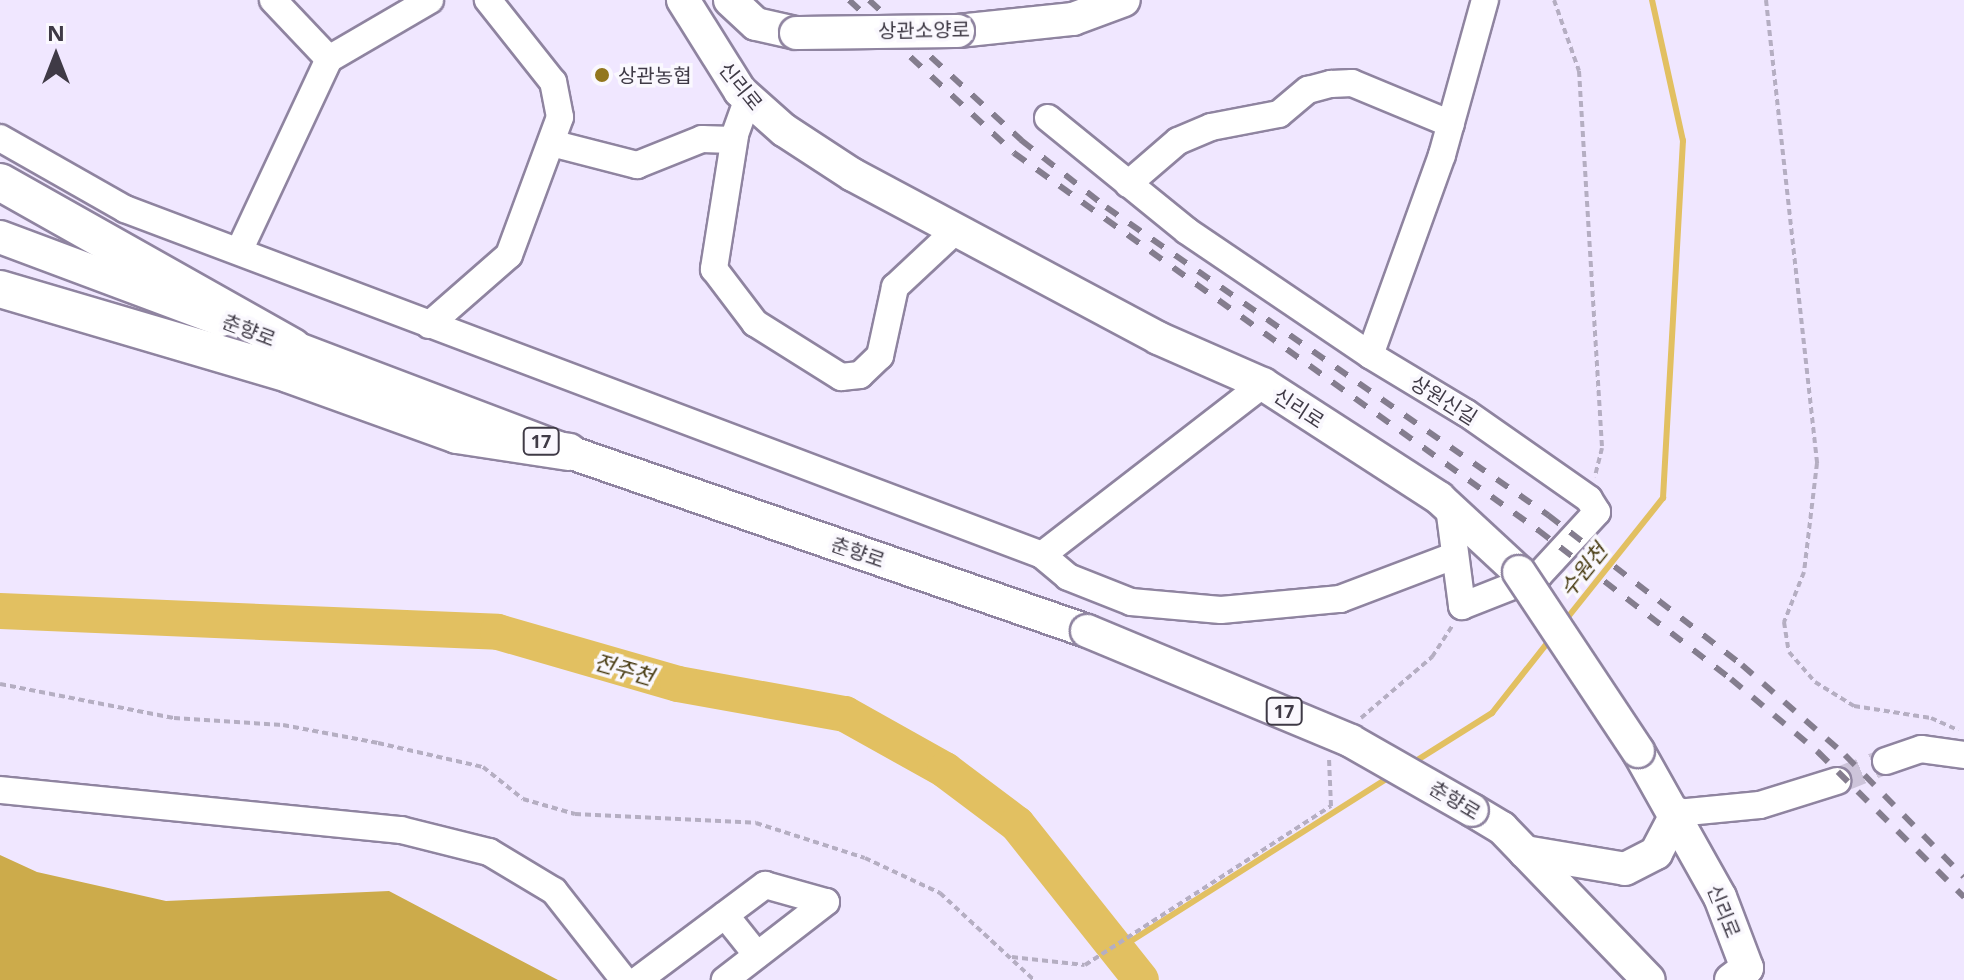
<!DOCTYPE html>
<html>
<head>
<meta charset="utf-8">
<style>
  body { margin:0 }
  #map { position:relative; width:1964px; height:980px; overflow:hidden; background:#f0e7ff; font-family:"Noto Sans","Noto Sans KR",sans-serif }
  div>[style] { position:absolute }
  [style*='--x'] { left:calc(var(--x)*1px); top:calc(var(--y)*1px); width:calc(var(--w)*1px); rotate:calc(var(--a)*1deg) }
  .forest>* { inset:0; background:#ccab4b }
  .stream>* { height:6px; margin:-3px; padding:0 3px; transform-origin:3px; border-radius:3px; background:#e2c061 }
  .river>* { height:36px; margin:-18px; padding:0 18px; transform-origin:18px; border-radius:18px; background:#e2c061 }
  .minor-tunnel>* { height:26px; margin-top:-13px; transform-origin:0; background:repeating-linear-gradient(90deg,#cdc4da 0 26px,transparent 0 39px) }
  .path>* { height:4px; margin-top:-2px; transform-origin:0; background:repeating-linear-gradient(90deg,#b5aec2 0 6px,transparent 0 10px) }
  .roads { filter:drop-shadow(2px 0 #8f84a0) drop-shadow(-2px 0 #8f84a0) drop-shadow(0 2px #8f84a0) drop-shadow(0 -2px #8f84a0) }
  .minor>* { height:26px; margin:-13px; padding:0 13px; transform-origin:13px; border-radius:13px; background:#fff }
  .major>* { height:32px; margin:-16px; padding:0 16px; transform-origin:16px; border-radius:16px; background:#fff }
  .highway>* { height:36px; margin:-18px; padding:0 18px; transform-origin:18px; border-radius:18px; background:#fff }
  .rail>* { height:6px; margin-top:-3px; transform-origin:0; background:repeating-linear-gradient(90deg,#847d8e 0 14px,transparent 0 28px) }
  .bridges { filter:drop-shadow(2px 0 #8f84a0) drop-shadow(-2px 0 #8f84a0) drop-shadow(0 2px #8f84a0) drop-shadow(0 -2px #8f84a0) }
  .major-bridge>* { height:32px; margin:-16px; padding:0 16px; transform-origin:16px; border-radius:16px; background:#fff }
  .dots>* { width:22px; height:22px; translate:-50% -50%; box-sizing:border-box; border:4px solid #faf8fe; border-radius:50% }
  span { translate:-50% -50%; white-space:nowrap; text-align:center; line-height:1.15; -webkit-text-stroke:7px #faf8fe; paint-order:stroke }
  .shield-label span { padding:2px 6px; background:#faf8fe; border:2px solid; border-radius:6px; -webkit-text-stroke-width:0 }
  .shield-label { font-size:18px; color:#3f3a46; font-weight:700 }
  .street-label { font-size:20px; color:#3f3a46 }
  .poi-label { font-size:20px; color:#3f3a46 }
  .left { translate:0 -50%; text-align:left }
  .water-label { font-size:22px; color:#483b12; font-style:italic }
  .north { position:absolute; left:16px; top:16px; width:80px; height:80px; -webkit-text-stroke:6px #faf8fe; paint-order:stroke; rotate:0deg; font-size:22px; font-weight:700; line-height:32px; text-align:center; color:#3f3a46 }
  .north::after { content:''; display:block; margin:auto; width:28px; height:36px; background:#3f3a46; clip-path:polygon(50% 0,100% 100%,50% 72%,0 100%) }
</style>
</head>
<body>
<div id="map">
  <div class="forest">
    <i style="clip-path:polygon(0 855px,37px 872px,166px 901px,389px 891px,558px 980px,0 980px)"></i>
  </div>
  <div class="stream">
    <i style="--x:1564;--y:622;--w:159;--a:-51.4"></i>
    <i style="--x:1663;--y:498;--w:358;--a:-86.8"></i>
    <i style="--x:1683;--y:141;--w:144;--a:-102.4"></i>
    <i style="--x:1411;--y:764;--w:96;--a:-32.2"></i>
    <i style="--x:1492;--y:713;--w:97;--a:-51.7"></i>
    <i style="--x:1120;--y:948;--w:321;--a:-32.4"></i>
  </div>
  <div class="river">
    <i style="--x:0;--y:611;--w:498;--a:2.4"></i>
    <i style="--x:498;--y:632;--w:187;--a:16.1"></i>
    <i style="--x:678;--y:684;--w:170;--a:10.2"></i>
    <i style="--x:845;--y:714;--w:115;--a:29.2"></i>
    <i style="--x:945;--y:770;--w:90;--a:36.9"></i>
    <i style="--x:1017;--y:824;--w:199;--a:51.5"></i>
  </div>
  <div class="minor-tunnel">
    <i style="--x:1837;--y:781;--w:53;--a:-22.2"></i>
  </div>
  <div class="path">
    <i style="--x:1554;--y:0;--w:75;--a:70.6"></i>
    <i style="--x:1579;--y:71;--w:378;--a:86.5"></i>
    <i style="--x:1602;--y:448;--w:30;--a:104"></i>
    <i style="--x:1766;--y:0;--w:466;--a:83.7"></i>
    <i style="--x:1817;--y:463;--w:110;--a:96.8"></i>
    <i style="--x:1804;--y:572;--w:54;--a:111.8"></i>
    <i style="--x:1784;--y:622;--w:30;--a:81"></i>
    <i style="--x:1789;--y:652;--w:40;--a:49"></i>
    <i style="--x:1815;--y:682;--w:46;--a:31.6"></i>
    <i style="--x:1854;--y:706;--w:78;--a:8.9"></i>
    <i style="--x:1931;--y:718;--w:30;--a:24"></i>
    <i style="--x:0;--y:684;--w:177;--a:11.1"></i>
    <i style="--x:174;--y:718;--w:109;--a:3.7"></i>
    <i style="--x:283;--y:725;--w:97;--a:10.7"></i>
    <i style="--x:378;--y:743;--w:108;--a:12.9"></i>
    <i style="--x:483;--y:767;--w:51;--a:38.7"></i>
    <i style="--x:523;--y:799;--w:54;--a:16.1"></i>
    <i style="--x:575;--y:814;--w:181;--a:2.8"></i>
    <i style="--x:756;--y:823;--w:114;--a:17.8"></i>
    <i style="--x:865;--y:858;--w:83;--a:25"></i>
    <i style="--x:940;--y:893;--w:128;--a:42.8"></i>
    <i style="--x:1361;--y:718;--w:94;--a:-40.7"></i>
    <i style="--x:1432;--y:657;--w:37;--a:-57"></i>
    <i style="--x:1012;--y:957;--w:73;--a:6.3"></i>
    <i style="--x:1085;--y:965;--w:293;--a:-32.9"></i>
    <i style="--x:1331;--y:806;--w:47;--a:-92.4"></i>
  </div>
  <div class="roads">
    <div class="minor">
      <i style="--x:273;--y:0;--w:81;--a:46.5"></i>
      <i style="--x:1048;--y:118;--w:179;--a:39.1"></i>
      <i style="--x:1187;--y:231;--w:221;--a:34.1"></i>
      <i style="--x:735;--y:136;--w:135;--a:99"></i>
      <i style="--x:714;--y:269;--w:68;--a:52.8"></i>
      <i style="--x:755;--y:323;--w:102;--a:32.1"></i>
      <i style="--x:841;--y:377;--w:19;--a:-6"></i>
      <i style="--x:860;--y:375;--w:28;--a:-44"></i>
      <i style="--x:880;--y:356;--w:71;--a:-77.7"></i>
      <i style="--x:895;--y:287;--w:83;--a:-43.1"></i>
      <i style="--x:0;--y:138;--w:144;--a:29.6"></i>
      <i style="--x:125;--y:209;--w:980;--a:20.67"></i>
      <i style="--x:1042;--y:555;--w:279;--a:-37.7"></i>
      <i style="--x:555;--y:144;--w:85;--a:14.4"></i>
      <i style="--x:637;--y:165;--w:70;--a:-21.8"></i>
      <i style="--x:702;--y:139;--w:31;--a:2"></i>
      <i style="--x:733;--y:140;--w:45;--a:-70.3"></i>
      <i style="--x:1128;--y:184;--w:66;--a:-40.7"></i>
      <i style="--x:1178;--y:141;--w:36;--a:-23"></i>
      <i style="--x:1211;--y:127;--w:69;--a:-10.8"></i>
      <i style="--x:1279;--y:114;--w:38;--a:-40"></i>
      <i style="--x:1308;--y:90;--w:24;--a:-15"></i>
      <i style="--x:1331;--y:84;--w:21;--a:-3"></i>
      <i style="--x:1352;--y:83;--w:107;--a:22.5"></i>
      <i style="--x:239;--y:251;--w:212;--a:-64.9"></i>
      <i style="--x:329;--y:59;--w:117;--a:-30.3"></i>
      <i style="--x:429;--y:325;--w:106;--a:-41.2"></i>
      <i style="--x:509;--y:255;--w:147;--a:-69.7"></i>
      <i style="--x:560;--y:117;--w:36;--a:-101"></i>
      <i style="--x:553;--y:82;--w:105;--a:-128.4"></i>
      <i style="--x:1449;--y:507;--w:100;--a:82.5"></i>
      <i style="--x:1462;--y:606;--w:82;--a:-21.5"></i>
      <i style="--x:1538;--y:576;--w:87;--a:-47.3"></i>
      <i style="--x:1597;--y:512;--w:15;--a:-122"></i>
      <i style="--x:1589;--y:499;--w:150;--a:-145"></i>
      <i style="--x:1466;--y:413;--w:112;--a:-148.9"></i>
      <i style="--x:1370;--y:355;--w:213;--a:-70.2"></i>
      <i style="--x:1442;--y:155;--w:161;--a:-74.5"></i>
      <i style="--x:1042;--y:555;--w:34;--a:40"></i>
      <i style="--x:1068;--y:577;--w:68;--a:21.6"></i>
      <i style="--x:1131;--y:602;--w:90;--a:5.1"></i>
      <i style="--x:1221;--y:610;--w:120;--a:-5.3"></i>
      <i style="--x:1340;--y:599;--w:121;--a:-20.8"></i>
      <i style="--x:1886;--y:761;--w:37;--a:-19"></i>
      <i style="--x:1921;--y:749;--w:43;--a:7.9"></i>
      <i style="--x:0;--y:790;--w:403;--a:5.7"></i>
      <i style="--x:401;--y:830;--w:91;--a:14"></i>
      <i style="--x:489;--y:852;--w:76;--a:31"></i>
      <i style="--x:554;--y:891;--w:113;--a:51.8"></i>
      <i style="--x:1677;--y:813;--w:83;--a:-5.5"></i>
      <i style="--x:1760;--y:805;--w:81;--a:-17.3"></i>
      <i style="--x:725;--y:915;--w:51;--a:51.3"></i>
      <i style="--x:638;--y:980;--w:159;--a:-36.8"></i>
      <i style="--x:765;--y:885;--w:63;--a:15.6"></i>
      <i style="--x:826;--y:902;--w:128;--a:142.3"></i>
    </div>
    <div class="major">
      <i style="--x:683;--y:0;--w:107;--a:57.9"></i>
      <i style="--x:740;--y:91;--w:59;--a:41.6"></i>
      <i style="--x:784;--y:130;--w:82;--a:33.1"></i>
      <i style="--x:853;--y:175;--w:346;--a:28.1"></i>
      <i style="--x:1158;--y:338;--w:115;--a:23.7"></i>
      <i style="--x:1263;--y:384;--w:210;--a:32.9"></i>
      <i style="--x:1439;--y:498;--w:109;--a:42.8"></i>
      <i style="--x:730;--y:0;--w:35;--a:43"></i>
      <i style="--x:756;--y:24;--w:41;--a:12.7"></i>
      <i style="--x:958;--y:31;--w:116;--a:-6"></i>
      <i style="--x:1073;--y:19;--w:54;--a:-20.4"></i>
      <i style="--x:0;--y:237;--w:237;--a:20.5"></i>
      <i style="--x:269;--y:338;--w:321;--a:20.8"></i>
      <i style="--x:569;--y:452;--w:548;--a:19.06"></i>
      <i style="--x:1638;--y:751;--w:167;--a:60.7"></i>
      <i style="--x:1720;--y:897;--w:76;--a:69.2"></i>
      <i style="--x:1747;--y:968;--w:20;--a:143"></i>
      <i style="--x:1472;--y:810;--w:35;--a:31"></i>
      <i style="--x:1502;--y:828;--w:211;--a:46"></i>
      <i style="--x:1525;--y:852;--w:101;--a:9.6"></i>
      <i style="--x:1625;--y:869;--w:35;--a:-27"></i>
      <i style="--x:1656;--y:853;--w:45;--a:-62.3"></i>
    </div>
    <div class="highway">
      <i style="--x:0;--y:182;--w:336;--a:29.4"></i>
      <i style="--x:0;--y:289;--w:300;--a:16.4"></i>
      <i style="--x:288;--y:374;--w:180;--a:19.8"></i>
      <i style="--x:457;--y:435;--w:113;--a:8.6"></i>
    </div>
  </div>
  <div class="rail">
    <i style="--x:849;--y:0;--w:225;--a:42.8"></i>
    <i style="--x:1014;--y:153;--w:646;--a:35.73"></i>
    <i style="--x:1538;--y:530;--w:244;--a:37.7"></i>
    <i style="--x:1731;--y:679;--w:114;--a:40"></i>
    <i style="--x:1818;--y:752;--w:206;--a:44.8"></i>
    <i style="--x:869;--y:0;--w:207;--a:42.6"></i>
    <i style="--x:1021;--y:140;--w:108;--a:38.2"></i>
    <i style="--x:1106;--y:207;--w:539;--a:34.87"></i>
    <i style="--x:1548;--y:515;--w:245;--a:37.7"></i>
    <i style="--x:1742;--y:665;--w:137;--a:41.1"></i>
    <i style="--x:1845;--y:755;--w:170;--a:45.7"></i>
  </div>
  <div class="bridges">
    <div class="major-bridge">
      <i style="--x:796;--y:33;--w:162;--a:-0.7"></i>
      <i style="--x:1519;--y:572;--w:215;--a:56.4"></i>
      <i style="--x:1087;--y:631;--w:286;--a:22.6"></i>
      <i style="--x:1351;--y:741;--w:139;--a:29.7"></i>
    </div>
  </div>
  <div class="dots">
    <i style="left:602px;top:75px;background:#92761d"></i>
  </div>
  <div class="shield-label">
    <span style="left:541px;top:441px">17</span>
    <span style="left:1284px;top:711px">17</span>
  </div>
  <div class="street-label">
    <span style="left:924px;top:30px;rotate:-1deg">상관소양로</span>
    <span style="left:741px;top:86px;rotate:51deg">신리로</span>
    <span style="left:249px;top:330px;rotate:21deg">춘향로</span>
    <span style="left:1444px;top:400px;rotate:32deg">상원신길</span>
    <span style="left:1299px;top:408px;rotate:33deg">신리로</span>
    <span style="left:858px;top:552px;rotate:19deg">춘향로</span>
    <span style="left:1455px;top:800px;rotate:31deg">춘향로</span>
    <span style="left:1724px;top:911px;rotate:68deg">신리로</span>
  </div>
  <div class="poi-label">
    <span class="left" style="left:618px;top:75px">상관농협</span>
  </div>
  <div class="water-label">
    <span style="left:1583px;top:570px;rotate:-51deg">수원천</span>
    <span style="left:624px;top:669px;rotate:16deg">전주천</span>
  </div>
  <div class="north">N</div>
</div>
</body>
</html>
